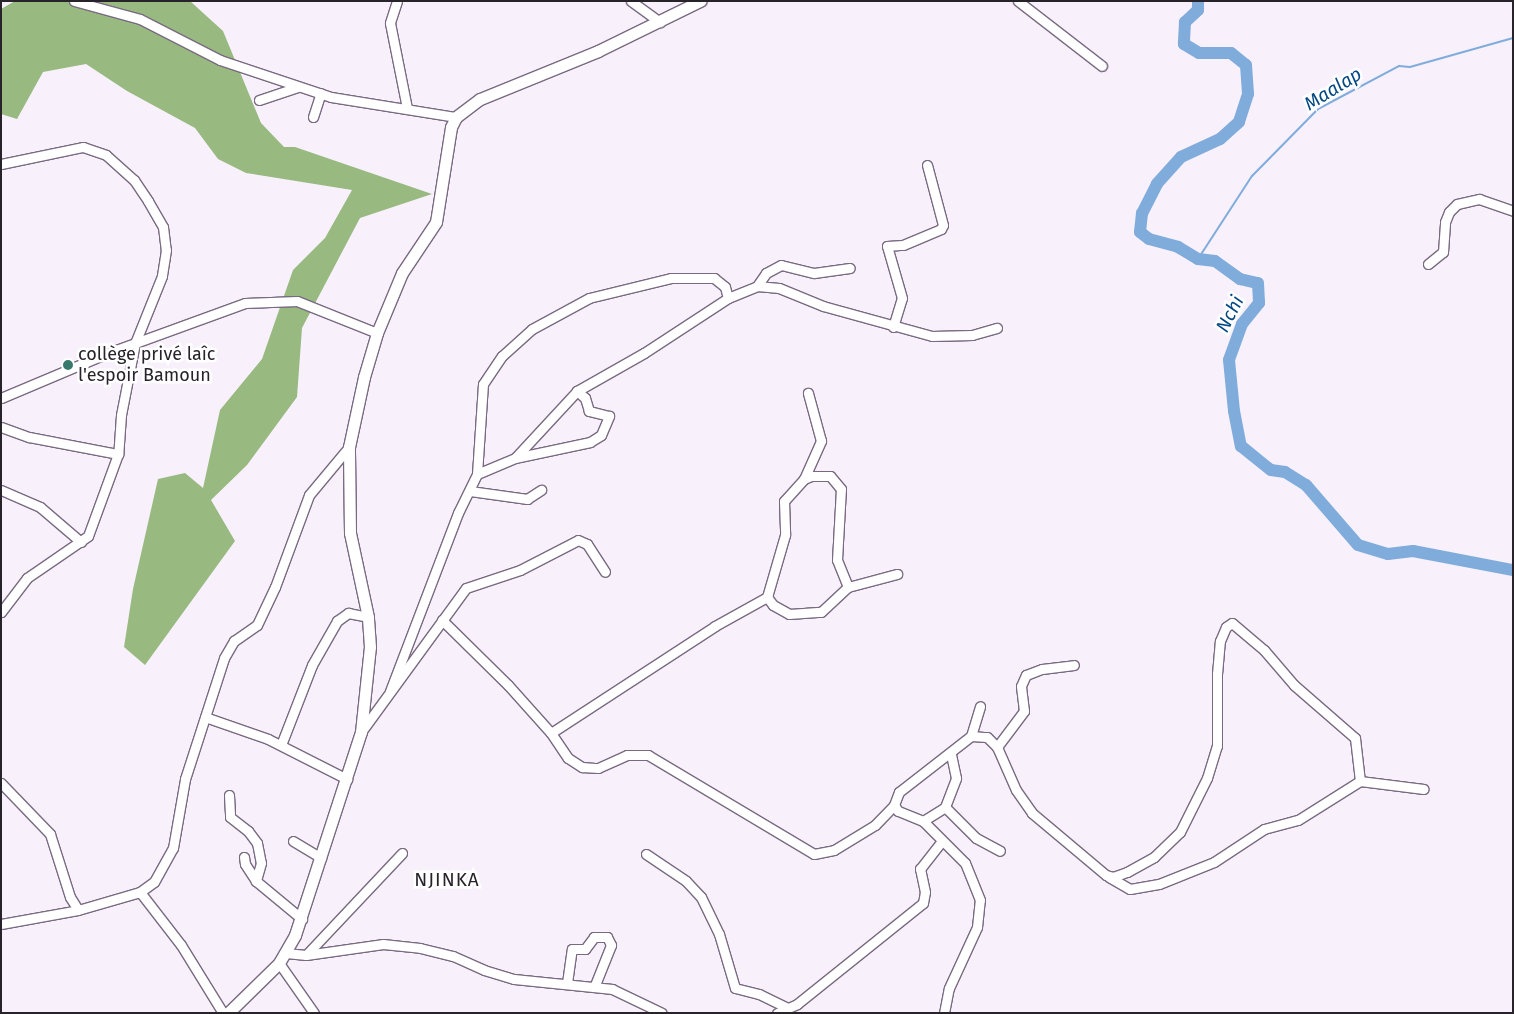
<!DOCTYPE html>
<html>
<head>
<meta charset="utf-8">
<style>
  body { margin:0 }
  #map { position:relative; width:1514px; height:1014px; overflow:hidden; background:#f8f1fc; font-family:"Fira Sans",sans-serif }
  div>[style] { position:absolute }
  [style*='--x'] { left:calc(var(--x)*1px); top:calc(var(--y)*1px); width:calc(var(--w)*1px); rotate:calc(var(--a)*1deg) }
  .forest>* { inset:0; background:#98b980 }
  .stream>* { height:2px; margin:-1px; padding:0 1px; transform-origin:1px; border-radius:1px; background:#80acdc }
  .river>* { height:12px; margin:-6px; padding:0 6px; transform-origin:6px; border-radius:6px; background:#80acdc }
  .roads { filter:drop-shadow(1px 0 #796a81) drop-shadow(-1px 0 #796a81) drop-shadow(0 1px #796a81) drop-shadow(0 -1px #796a81) }
  .minor>* { height:9px; margin:-4.5px; padding:0 4.5px; transform-origin:4.5px; border-radius:4.5px; background:#fff }
  .major>* { height:11px; margin:-5.5px; padding:0 5.5px; transform-origin:5.5px; border-radius:5.5px; background:#fff }
  .dots>* { width:14px; height:14px; translate:-50% -50%; box-sizing:border-box; border:2px solid #fff; border-radius:50% }
  span { translate:-50% -50%; white-space:nowrap; text-align:center; line-height:1.15; -webkit-text-stroke:5px #fff; paint-order:stroke }
  .poi-label { font-size:18px; color:#28222b }
  .left { translate:0 -50%; text-align:left }
  .water-label { font-size:19px; color:#044883; font-style:italic }
  .neighbourhood-label { font-size:19px; color:#28222b; letter-spacing:1px }
  .frame { position:absolute; inset:0; border:2px solid #28222b; pointer-events:none }
</style>
</head>
<body>
<div id="map">
  <div class="forest">
    <i style="clip-path:polygon(15px 1px,190px 1px,223px 31px,261px 123px,284px 147px,295px 147px,432px 194px,360px 218px,302px 328px,297px 397px,247px 465px,211px 500px,235px 541px,145px 665px,124px 647px,133px 589px,158px 479px,185px 473px,203px 488px,220px 410px,262px 359px,293px 270px,325px 238px,352px 190px,246px 173px,218px 159px,195px 128px,127px 91px,86px 64px,43px 72px,17px 119px,1px 114px,1px 9px)"></i>
  </div>
  <div class="stream">
    <i style="--x:1198;--y:259;--w:99;--a:-57"></i>
    <i style="--x:1252;--y:176;--w:94;--a:-45.4"></i>
    <i style="--x:1318;--y:109;--w:92;--a:-28"></i>
    <i style="--x:1399;--y:66;--w:11;--a:5"></i>
    <i style="--x:1410;--y:67;--w:107;--a:-15.7"></i>
  </div>
  <div class="river">
    <i style="--x:1198;--y:1;--w:9;--a:90"></i>
    <i style="--x:1198;--y:10;--w:18;--a:137"></i>
    <i style="--x:1185;--y:22;--w:22;--a:93"></i>
    <i style="--x:1184;--y:44;--w:17;--a:31"></i>
    <i style="--x:1199;--y:53;--w:32;--a:0"></i>
    <i style="--x:1231;--y:53;--w:19;--a:39"></i>
    <i style="--x:1246;--y:65;--w:29;--a:86"></i>
    <i style="--x:1248;--y:94;--w:29;--a:108"></i>
    <i style="--x:1239;--y:122;--w:25;--a:138"></i>
    <i style="--x:1220;--y:139;--w:43;--a:155.2"></i>
    <i style="--x:1181;--y:157;--w:36;--a:132"></i>
    <i style="--x:1157;--y:184;--w:33;--a:117"></i>
    <i style="--x:1142;--y:213;--w:19;--a:96"></i>
    <i style="--x:1140;--y:232;--w:11;--a:38"></i>
    <i style="--x:1149;--y:239;--w:30;--a:15"></i>
    <i style="--x:1178;--y:247;--w:23;--a:31"></i>
    <i style="--x:1198;--y:259;--w:17;--a:7"></i>
    <i style="--x:1215;--y:261;--w:31;--a:36"></i>
    <i style="--x:1240;--y:279;--w:18;--a:13"></i>
    <i style="--x:1258;--y:283;--w:20;--a:87"></i>
    <i style="--x:1259;--y:303;--w:27;--a:129"></i>
    <i style="--x:1242;--y:324;--w:38;--a:110"></i>
    <i style="--x:1229;--y:360;--w:51;--a:84.4"></i>
    <i style="--x:1234;--y:411;--w:36;--a:79"></i>
    <i style="--x:1241;--y:446;--w:38;--a:39"></i>
    <i style="--x:1271;--y:470;--w:14;--a:8"></i>
    <i style="--x:1285;--y:472;--w:25;--a:32"></i>
    <i style="--x:1306;--y:485;--w:79;--a:49.1"></i>
    <i style="--x:1358;--y:545;--w:31;--a:17"></i>
    <i style="--x:1388;--y:554;--w:25;--a:-7"></i>
    <i style="--x:1413;--y:551;--w:102;--a:10.8"></i>
  </div>
  <div class="roads">
    <div class="minor">
      <i style="--x:74;--y:1;--w:68;--a:15.3"></i>
      <i style="--x:140;--y:19;--w:90;--a:27.1"></i>
      <i style="--x:220;--y:60;--w:117;--a:18.4"></i>
      <i style="--x:331;--y:97;--w:127;--a:9.1"></i>
      <i style="--x:397;--y:1;--w:23;--a:108"></i>
      <i style="--x:390;--y:23;--w:87;--a:78.7"></i>
      <i style="--x:631;--y:1;--w:36;--a:36"></i>
      <i style="--x:1018;--y:1;--w:106;--a:37.7"></i>
      <i style="--x:259;--y:100;--w:41;--a:-18.4"></i>
      <i style="--x:313;--y:117;--w:25;--a:-72"></i>
      <i style="--x:1;--y:164;--w:84;--a:-11.7"></i>
      <i style="--x:83;--y:147;--w:24;--a:19"></i>
      <i style="--x:106;--y:155;--w:38;--a:42"></i>
      <i style="--x:134;--y:180;--w:25;--a:56"></i>
      <i style="--x:148;--y:201;--w:30;--a:60"></i>
      <i style="--x:163;--y:227;--w:23;--a:83"></i>
      <i style="--x:166;--y:250;--w:26;--a:99"></i>
      <i style="--x:162;--y:276;--w:72;--a:111.9"></i>
      <i style="--x:135;--y:343;--w:73;--a:101"></i>
      <i style="--x:121;--y:415;--w:39;--a:94"></i>
      <i style="--x:118;--y:454;--w:87;--a:110.1"></i>
      <i style="--x:88;--y:536;--w:74;--a:145.5"></i>
      <i style="--x:27;--y:578;--w:43;--a:127.4"></i>
      <i style="--x:1428;--y:264;--w:19;--a:-39"></i>
      <i style="--x:1443;--y:252;--w:30;--a:-86"></i>
      <i style="--x:1445;--y:222;--w:11;--a:-68"></i>
      <i style="--x:1449;--y:212;--w:11;--a:-45"></i>
      <i style="--x:1457;--y:204;--w:23;--a:-13"></i>
      <i style="--x:1479;--y:199;--w:36;--a:19"></i>
      <i style="--x:757;--y:286;--w:16;--a:-55"></i>
      <i style="--x:766;--y:273;--w:17;--a:-28"></i>
      <i style="--x:781;--y:265;--w:34;--a:14"></i>
      <i style="--x:814;--y:273;--w:36;--a:-8"></i>
      <i style="--x:893;--y:327;--w:30;--a:-73"></i>
      <i style="--x:902;--y:298;--w:54;--a:-106.1"></i>
      <i style="--x:887;--y:246;--w:16;--a:-4"></i>
      <i style="--x:903;--y:245;--w:41;--a:-22.8"></i>
      <i style="--x:941;--y:229;--w:4;--a:-63"></i>
      <i style="--x:943;--y:225;--w:62;--a:-104.9"></i>
      <i style="--x:1;--y:398;--w:113;--a:-22.9"></i>
      <i style="--x:105;--y:354;--w:149;--a:-20"></i>
      <i style="--x:245;--y:303;--w:52;--a:-2.2"></i>
      <i style="--x:297;--y:301;--w:86;--a:21.8"></i>
      <i style="--x:1;--y:427;--w:30;--a:20"></i>
      <i style="--x:29;--y:437;--w:91;--a:10.8"></i>
      <i style="--x:515;--y:458;--w:77;--a:-12"></i>
      <i style="--x:590;--y:442;--w:13;--a:-32"></i>
      <i style="--x:601;--y:435;--w:21;--a:-67"></i>
      <i style="--x:609;--y:416;--w:21;--a:-166"></i>
      <i style="--x:589;--y:411;--w:14;--a:-107"></i>
      <i style="--x:585;--y:398;--w:11;--a:-139"></i>
      <i style="--x:477;--y:474;--w:90;--a:-86.2"></i>
      <i style="--x:483;--y:384;--w:34;--a:-56"></i>
      <i style="--x:502;--y:356;--w:40;--a:-42"></i>
      <i style="--x:532;--y:329;--w:65;--a:-28.5"></i>
      <i style="--x:589;--y:298;--w:84;--a:-13.7"></i>
      <i style="--x:671;--y:278;--w:43;--a:0"></i>
      <i style="--x:714;--y:278;--w:14;--a:39"></i>
      <i style="--x:725;--y:287;--w:11;--a:75"></i>
      <i style="--x:804;--y:479;--w:42;--a:-65.9"></i>
      <i style="--x:821;--y:441;--w:50;--a:-105.2"></i>
      <i style="--x:1;--y:490;--w:43;--a:23.6"></i>
      <i style="--x:40;--y:507;--w:54;--a:40.5"></i>
      <i style="--x:470;--y:491;--w:58;--a:8"></i>
      <i style="--x:527;--y:499;--w:17;--a:-33"></i>
      <i style="--x:848;--y:587;--w:29;--a:-112"></i>
      <i style="--x:837;--y:560;--w:71;--a:-86.8"></i>
      <i style="--x:841;--y:489;--w:17;--a:-130"></i>
      <i style="--x:830;--y:476;--w:19;--a:180"></i>
      <i style="--x:811;--y:476;--w:8;--a:157"></i>
      <i style="--x:804;--y:479;--w:30;--a:132"></i>
      <i style="--x:784;--y:501;--w:34;--a:88"></i>
      <i style="--x:785;--y:535;--w:65;--a:106.2"></i>
      <i style="--x:767;--y:597;--w:10;--a:53"></i>
      <i style="--x:773;--y:605;--w:18;--a:29"></i>
      <i style="--x:789;--y:614;--w:32;--a:-4"></i>
      <i style="--x:821;--y:612;--w:37;--a:-43"></i>
      <i style="--x:848;--y:587;--w:51;--a:-14.9"></i>
      <i style="--x:442;--y:620;--w:93;--a:44.6"></i>
      <i style="--x:508;--y:685;--w:64;--a:48.1"></i>
      <i style="--x:551;--y:733;--w:30;--a:56"></i>
      <i style="--x:568;--y:758;--w:17;--a:33"></i>
      <i style="--x:582;--y:767;--w:16;--a:4"></i>
      <i style="--x:598;--y:768;--w:32;--a:-24"></i>
      <i style="--x:627;--y:755;--w:21;--a:0"></i>
      <i style="--x:648;--y:755;--w:193;--a:30.8"></i>
      <i style="--x:814;--y:854;--w:20;--a:-11"></i>
      <i style="--x:834;--y:850;--w:48;--a:-31.4"></i>
      <i style="--x:875;--y:825;--w:28;--a:-46"></i>
      <i style="--x:390;--y:691;--w:191;--a:-69.1"></i>
      <i style="--x:458;--y:513;--w:43;--a:-64"></i>
      <i style="--x:477;--y:474;--w:41;--a:-22.8"></i>
      <i style="--x:515;--y:458;--w:91;--a:-47.2"></i>
      <i style="--x:577;--y:391;--w:77;--a:-29.6"></i>
      <i style="--x:644;--y:353;--w:100;--a:-33.2"></i>
      <i style="--x:728;--y:298;--w:31;--a:-22"></i>
      <i style="--x:757;--y:286;--w:22;--a:5"></i>
      <i style="--x:779;--y:288;--w:48;--a:22.2"></i>
      <i style="--x:823;--y:306;--w:113;--a:15.4"></i>
      <i style="--x:932;--y:336;--w:40;--a:-1.4"></i>
      <i style="--x:972;--y:335;--w:26;--a:-16"></i>
      <i style="--x:205;--y:717;--w:67;--a:19.2"></i>
      <i style="--x:268;--y:739;--w:89;--a:26.9"></i>
      <i style="--x:361;--y:732;--w:178;--a:-53.9"></i>
      <i style="--x:466;--y:588;--w:57;--a:-18.4"></i>
      <i style="--x:520;--y:570;--w:65;--a:-27.3"></i>
      <i style="--x:578;--y:540;--w:10;--a:24"></i>
      <i style="--x:587;--y:544;--w:33;--a:57"></i>
      <i style="--x:551;--y:733;--w:196;--a:-33.1"></i>
      <i style="--x:715;--y:626;--w:60;--a:-29.1"></i>
      <i style="--x:971;--y:736;--w:31;--a:-73"></i>
      <i style="--x:281;--y:745;--w:86;--a:-68.8"></i>
      <i style="--x:312;--y:665;--w:51;--a:-60.4"></i>
      <i style="--x:337;--y:621;--w:14;--a:-36"></i>
      <i style="--x:348;--y:613;--w:20;--a:11"></i>
      <i style="--x:997;--y:747;--w:45;--a:-53.1"></i>
      <i style="--x:1024;--y:711;--w:25;--a:-97"></i>
      <i style="--x:1021;--y:686;--w:12;--a:-66"></i>
      <i style="--x:1026;--y:675;--w:17;--a:-21"></i>
      <i style="--x:1042;--y:669;--w:32;--a:-7"></i>
      <i style="--x:1;--y:783;--w:71;--a:46.1"></i>
      <i style="--x:50;--y:834;--w:66;--a:72.4"></i>
      <i style="--x:70;--y:897;--w:15;--a:58"></i>
      <i style="--x:229;--y:795;--w:22;--a:87"></i>
      <i style="--x:230;--y:817;--w:23;--a:38"></i>
      <i style="--x:248;--y:831;--w:15;--a:53"></i>
      <i style="--x:257;--y:843;--w:20;--a:79"></i>
      <i style="--x:261;--y:863;--w:19;--a:106"></i>
      <i style="--x:945;--y:807;--w:44;--a:45"></i>
      <i style="--x:976;--y:838;--w:27;--a:28"></i>
      <i style="--x:923;--y:821;--w:26;--a:-32"></i>
      <i style="--x:945;--y:807;--w:31;--a:-69"></i>
      <i style="--x:956;--y:778;--w:25;--a:-102"></i>
      <i style="--x:293;--y:841;--w:33;--a:31"></i>
      <i style="--x:646;--y:854;--w:48;--a:34"></i>
      <i style="--x:686;--y:881;--w:22;--a:47"></i>
      <i style="--x:701;--y:897;--w:41;--a:64.1"></i>
      <i style="--x:719;--y:934;--w:56;--a:73.5"></i>
      <i style="--x:735;--y:988;--w:25;--a:14"></i>
      <i style="--x:759;--y:994;--w:32;--a:26"></i>
      <i style="--x:244;--y:857;--w:7;--a:82"></i>
      <i style="--x:245;--y:864;--w:20;--a:57"></i>
      <i style="--x:256;--y:881;--w:60;--a:39.6"></i>
      <i style="--x:1109;--y:877;--w:24;--a:30"></i>
      <i style="--x:1130;--y:889;--w:29;--a:-10"></i>
      <i style="--x:1159;--y:884;--w:59;--a:-21.8"></i>
      <i style="--x:1214;--y:862;--w:60;--a:-33.4"></i>
      <i style="--x:1264;--y:829;--w:35;--a:-15"></i>
      <i style="--x:1298;--y:820;--w:73;--a:-32.2"></i>
      <i style="--x:1360;--y:781;--w:64;--a:7.1"></i>
      <i style="--x:140;--y:892;--w:17;--a:-36"></i>
      <i style="--x:154;--y:882;--w:39;--a:-61"></i>
      <i style="--x:173;--y:848;--w:70;--a:-80.1"></i>
      <i style="--x:185;--y:779;--w:127;--a:-72.1"></i>
      <i style="--x:224;--y:658;--w:20;--a:-60"></i>
      <i style="--x:234;--y:641;--w:28;--a:-35"></i>
      <i style="--x:257;--y:625;--w:42;--a:-64.7"></i>
      <i style="--x:275;--y:587;--w:98;--a:-69.7"></i>
      <i style="--x:309;--y:495;--w:62;--a:-50.2"></i>
      <i style="--x:1;--y:924;--w:78;--a:-10.3"></i>
      <i style="--x:78;--y:910;--w:65;--a:-16.2"></i>
      <i style="--x:140;--y:892;--w:67;--a:52.3"></i>
      <i style="--x:181;--y:945;--w:80;--a:58.3"></i>
      <i style="--x:286;--y:953;--w:20;--a:6"></i>
      <i style="--x:306;--y:955;--w:78;--a:-8.1"></i>
      <i style="--x:383;--y:944;--w:37;--a:6"></i>
      <i style="--x:420;--y:948;--w:34;--a:14"></i>
      <i style="--x:453;--y:956;--w:34;--a:24"></i>
      <i style="--x:484;--y:970;--w:31;--a:17"></i>
      <i style="--x:514;--y:979;--w:99;--a:5.8"></i>
      <i style="--x:612;--y:989;--w:55;--a:25.6"></i>
      <i style="--x:306;--y:955;--w:140;--a:-46.7"></i>
      <i style="--x:279;--y:963;--w:61;--a:55"></i>
      <i style="--x:567;--y:983;--w:34;--a:-82"></i>
      <i style="--x:572;--y:949;--w:13;--a:0"></i>
      <i style="--x:585;--y:949;--w:15;--a:-53"></i>
      <i style="--x:594;--y:937;--w:13;--a:0"></i>
      <i style="--x:607;--y:937;--w:9;--a:63"></i>
      <i style="--x:611;--y:945;--w:43;--a:111.8"></i>
      <i style="--x:777;--y:1013;--w:22;--a:-24"></i>
      <i style="--x:797;--y:1004;--w:161;--a:-38.7"></i>
      <i style="--x:923;--y:903;--w:11;--a:-80"></i>
      <i style="--x:925;--y:892;--w:24;--a:-102"></i>
      <i style="--x:920;--y:869;--w:34;--a:-52"></i>
      <i style="--x:944;--y:1013;--w:25;--a:-79"></i>
      <i style="--x:949;--y:988;--w:67;--a:-65.3"></i>
      <i style="--x:977;--y:927;--w:27;--a:-84"></i>
      <i style="--x:980;--y:900;--w:40;--a:-112"></i>
      <i style="--x:965;--y:863;--w:59;--a:-135"></i>
      <i style="--x:923;--y:821;--w:27;--a:-158"></i>
      <i style="--x:898;--y:811;--w:7;--a:-124"></i>
      <i style="--x:894;--y:805;--w:14;--a:-69"></i>
      <i style="--x:899;--y:792;--w:91;--a:-37.9"></i>
      <i style="--x:971;--y:736;--w:16;--a:4"></i>
      <i style="--x:987;--y:737;--w:14;--a:45"></i>
      <i style="--x:997;--y:747;--w:47;--a:66.2"></i>
      <i style="--x:1016;--y:790;--w:28;--a:55"></i>
      <i style="--x:1032;--y:813;--w:97;--a:40"></i>
      <i style="--x:1106;--y:875;--w:7;--a:16"></i>
      <i style="--x:1113;--y:877;--w:15;--a:-20"></i>
      <i style="--x:1127;--y:872;--w:31;--a:-29"></i>
      <i style="--x:1154;--y:857;--w:36;--a:-44"></i>
      <i style="--x:1180;--y:832;--w:60;--a:-63.4"></i>
      <i style="--x:1207;--y:778;--w:34;--a:-73"></i>
      <i style="--x:1217;--y:746;--w:72;--a:-90"></i>
      <i style="--x:1217;--y:674;--w:33;--a:-85"></i>
      <i style="--x:1220;--y:641;--w:15;--a:-67"></i>
      <i style="--x:1226;--y:627;--w:7;--a:-34"></i>
      <i style="--x:1232;--y:623;--w:42;--a:40.2"></i>
      <i style="--x:1264;--y:650;--w:46;--a:49.4"></i>
      <i style="--x:1294;--y:685;--w:81;--a:41"></i>
      <i style="--x:1355;--y:738;--w:43;--a:83.4"></i>
    </div>
    <div class="major">
      <i style="--x:228;--y:1013;--w:71;--a:-44.4"></i>
      <i style="--x:279;--y:963;--w:32;--a:-60"></i>
      <i style="--x:295;--y:935;--w:213;--a:-72"></i>
      <i style="--x:361;--y:732;--w:85;--a:-84"></i>
      <i style="--x:370;--y:647;--w:30;--a:-94"></i>
      <i style="--x:368;--y:617;--w:86;--a:-102.1"></i>
      <i style="--x:350;--y:533;--w:86;--a:-90.7"></i>
      <i style="--x:349;--y:447;--w:72;--a:-77.9"></i>
      <i style="--x:364;--y:377;--w:46;--a:-73.5"></i>
      <i style="--x:377;--y:333;--w:65;--a:-67.4"></i>
      <i style="--x:402;--y:273;--w:61;--a:-56.3"></i>
      <i style="--x:436;--y:222;--w:96;--a:-81"></i>
      <i style="--x:451;--y:127;--w:11;--a:-63"></i>
      <i style="--x:456;--y:117;--w:30;--a:-37"></i>
      <i style="--x:480;--y:99;--w:127;--a:-22.1"></i>
      <i style="--x:598;--y:51;--w:114;--a:-26.1"></i>
    </div>
  </div>
  <div class="dots">
    <i style="left:68px;top:365px;background:#377a6b"></i>
  </div>
  <div class="poi-label">
    <span class="left" style="left:78px;top:365px">collège privé laîc<br>l'espoir Bamoun</span>
  </div>
  <div class="water-label">
    <span style="left:1333px;top:89px;rotate:-32deg">Maalap</span>
    <span style="left:1230px;top:314px;rotate:-63deg">Nchi</span>
  </div>
  <div class="neighbourhood-label">
    <span style="left:447px;top:880px">NJINKA</span>
  </div>
  <div class="frame"></div>
</div>
</body>
</html>
